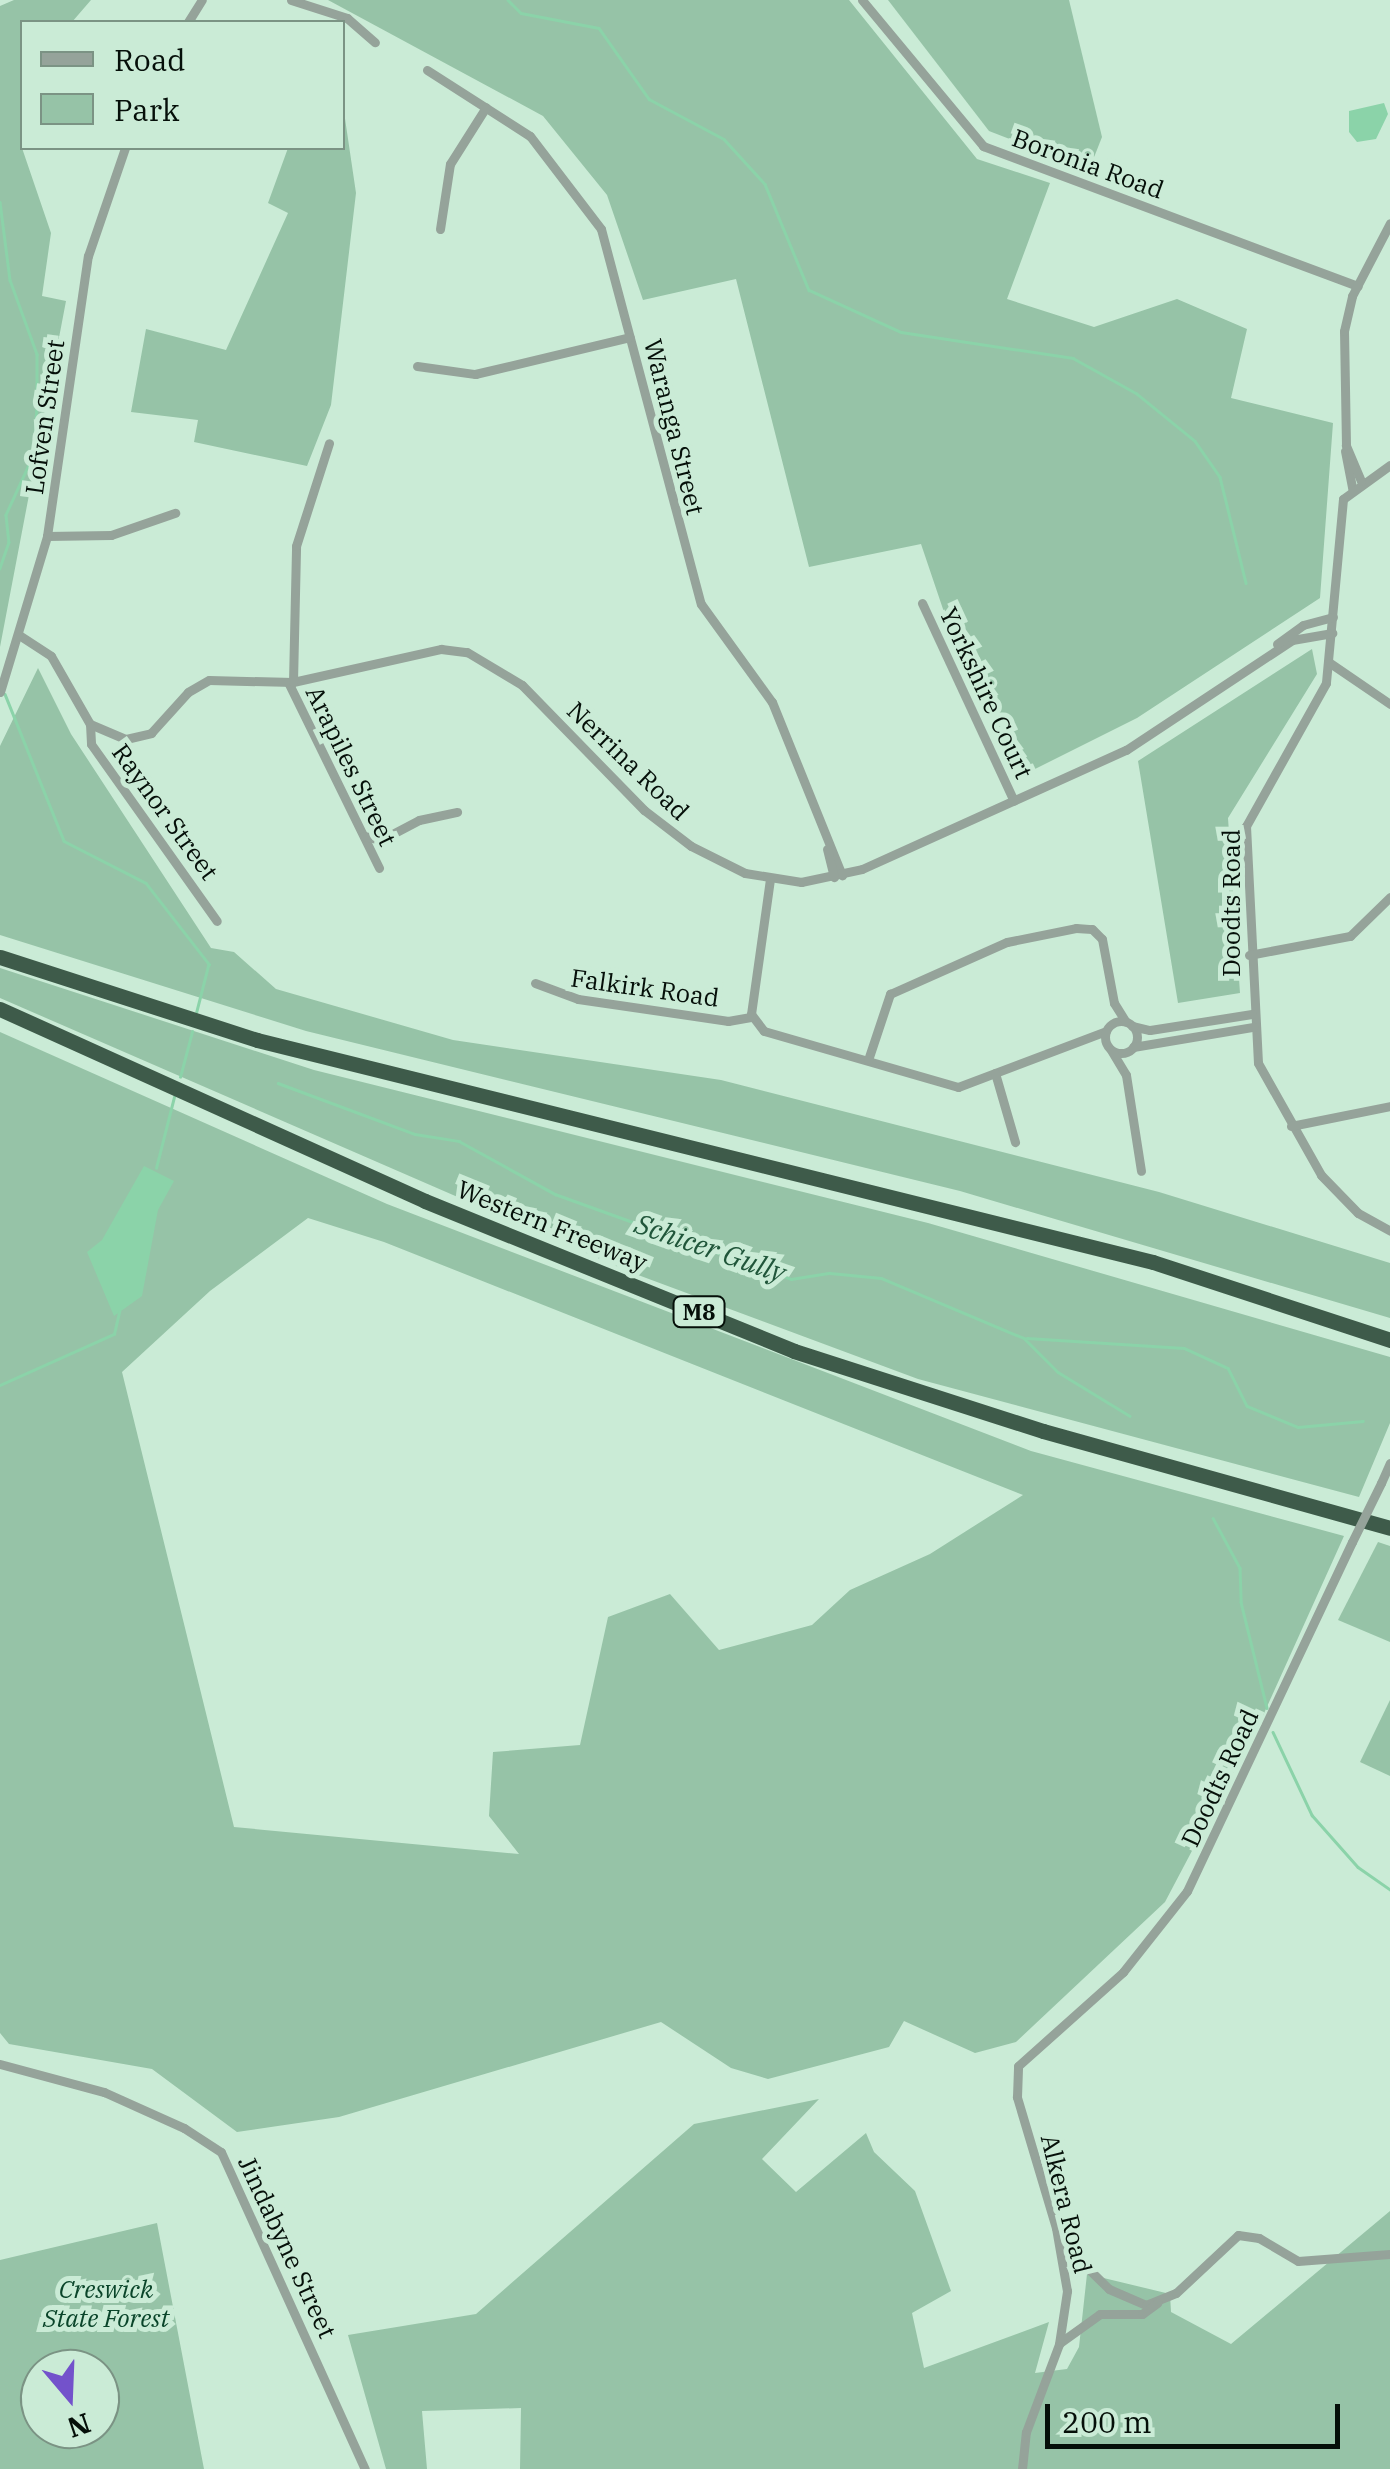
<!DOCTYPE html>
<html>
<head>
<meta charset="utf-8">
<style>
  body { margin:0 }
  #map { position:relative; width:1390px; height:2469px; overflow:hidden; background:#caebd6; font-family:"IBM Plex Serif",serif }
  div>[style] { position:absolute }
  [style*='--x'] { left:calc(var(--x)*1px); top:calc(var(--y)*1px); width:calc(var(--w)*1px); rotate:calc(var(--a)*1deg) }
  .green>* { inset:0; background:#96c3a7 }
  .water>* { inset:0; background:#8bd3a9 }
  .stream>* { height:2.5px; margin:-1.25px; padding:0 1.25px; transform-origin:1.25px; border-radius:1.25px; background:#8bd3a9 }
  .street>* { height:9px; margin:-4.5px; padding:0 4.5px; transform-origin:4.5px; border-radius:4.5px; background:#95a39a }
  .street>.ring { margin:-4.5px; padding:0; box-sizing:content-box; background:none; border:9px solid #95a39a; border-radius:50% }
  .highway>* { height:15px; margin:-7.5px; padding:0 7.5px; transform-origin:7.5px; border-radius:7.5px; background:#3e5b4a }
  .street-bridge>* { height:9px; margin:-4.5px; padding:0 4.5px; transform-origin:4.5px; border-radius:4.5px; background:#95a39a }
  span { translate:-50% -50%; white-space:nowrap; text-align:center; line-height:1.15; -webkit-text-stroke:10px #caebd6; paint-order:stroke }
  .shield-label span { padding:2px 8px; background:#caebd6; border:2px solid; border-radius:8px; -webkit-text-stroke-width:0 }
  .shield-label { font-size:22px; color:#050f09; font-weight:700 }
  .street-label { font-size:25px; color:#050f09 }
  .park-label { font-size:25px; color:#0a452a; font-style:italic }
  .water-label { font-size:28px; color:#20563a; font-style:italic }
  .legend { position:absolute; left:20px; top:20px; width:325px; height:130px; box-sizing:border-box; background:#caebd6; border:2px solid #7b9384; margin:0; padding:12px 18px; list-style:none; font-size:30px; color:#050f09 }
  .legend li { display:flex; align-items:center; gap:20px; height:50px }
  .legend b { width:50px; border:2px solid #7b9384 }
  .north { position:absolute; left:20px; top:2349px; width:100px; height:100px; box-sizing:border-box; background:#caebd6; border:2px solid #7b9384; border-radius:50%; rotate:161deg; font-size:28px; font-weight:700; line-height:40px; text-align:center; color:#050f09 }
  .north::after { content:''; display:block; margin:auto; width:35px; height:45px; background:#7352cb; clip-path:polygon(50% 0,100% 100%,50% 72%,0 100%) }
  .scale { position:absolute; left:1045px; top:2404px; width:295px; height:45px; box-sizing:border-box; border:5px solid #050f09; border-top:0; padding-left:12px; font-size:30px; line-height:35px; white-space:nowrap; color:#050f09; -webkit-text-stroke:8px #caebd6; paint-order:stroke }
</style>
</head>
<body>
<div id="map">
  <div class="green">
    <i style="clip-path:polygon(14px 0,91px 0,72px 22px,22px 22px,22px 148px,51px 233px,42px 296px,66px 301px,0 647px,0 6px)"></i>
    <i style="clip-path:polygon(328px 0,849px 0,977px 159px,1050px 183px,1007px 299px,1094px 327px,1177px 299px,1247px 329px,1231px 398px,1333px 423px,1320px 598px,1137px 718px,1023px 775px,945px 615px,921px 544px,809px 567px,736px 279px,643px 300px,607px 195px,543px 116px)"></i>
    <i style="clip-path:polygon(888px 0,1069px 0,1102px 137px,1089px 170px,989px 131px)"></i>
    <i style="clip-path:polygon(343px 105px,356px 193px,331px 405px,307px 466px,194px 442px,198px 420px,131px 412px,146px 329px,226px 350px,288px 213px,268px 203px,288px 148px,342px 148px)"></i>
    <i style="clip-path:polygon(1312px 649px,1317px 674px,1228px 818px,1240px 993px,1178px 1003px,1138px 761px)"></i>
    <i style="clip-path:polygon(38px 668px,71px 734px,211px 948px,234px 952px,276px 989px,453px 1040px,721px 1080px,1159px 1192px,1390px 1263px,1390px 1318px,960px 1191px,306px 1031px,0 935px,0 746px)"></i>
    <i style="clip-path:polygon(0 968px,314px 1070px,928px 1223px,1390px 1357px,1390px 1423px,1359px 1497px,918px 1379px,630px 1272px,0 998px)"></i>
    <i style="clip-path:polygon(evenodd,0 1032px,387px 1204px,1031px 1451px,1344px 1536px,1261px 1720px,1165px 1902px,1016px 2042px,975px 2053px,904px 2021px,889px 2047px,768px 2079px,731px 2068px,661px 2022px,339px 2117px,237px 2132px,152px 2069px,9px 2044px,0 2033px,0 1032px,308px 1218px,384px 1242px,1023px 1495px,930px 1554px,850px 1590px,812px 1625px,719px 1650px,670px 1594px,608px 1617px,580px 1745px,493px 1752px,489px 1816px,519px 1854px,234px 1827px,122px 1372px,210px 1291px,308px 1218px)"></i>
    <i style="clip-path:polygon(1378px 1542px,1390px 1546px,1390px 1642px,1338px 1620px)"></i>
    <i style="clip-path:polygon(1390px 1700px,1390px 1776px,1360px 1762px)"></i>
    <i style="clip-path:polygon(819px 2099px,762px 2159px,796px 2192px,866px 2133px,874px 2152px,915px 2191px,951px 2291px,912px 2313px,924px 2368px,1049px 2322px,1035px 2373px,1067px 2369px,1079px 2347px,1087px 2274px,1170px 2294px,1171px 2312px,1231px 2344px,1390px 2211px,1390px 2469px,520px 2469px,521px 2408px,422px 2411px,427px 2469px,386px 2469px,348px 2335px,476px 2314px,694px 2124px)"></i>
    <i style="clip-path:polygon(evenodd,157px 2223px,204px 2469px,0 2469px,0 2260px,157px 2223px,40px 2369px,100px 2369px,100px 2429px,40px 2429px,40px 2369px)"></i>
  </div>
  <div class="water">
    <i style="clip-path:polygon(1384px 103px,1388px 114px,1376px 139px,1357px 142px,1349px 132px,1349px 111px)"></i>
    <i style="clip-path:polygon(144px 1166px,174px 1181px,158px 1210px,142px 1296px,114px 1316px,87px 1252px,102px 1240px)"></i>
  </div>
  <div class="stream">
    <i style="--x:508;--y:0;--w:18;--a:45"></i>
    <i style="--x:521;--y:13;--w:79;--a:10.9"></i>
    <i style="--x:599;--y:28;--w:87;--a:54.8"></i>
    <i style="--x:649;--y:99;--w:85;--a:28.1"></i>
    <i style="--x:724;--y:139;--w:61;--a:47.7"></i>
    <i style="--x:765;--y:184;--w:115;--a:67.5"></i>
    <i style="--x:809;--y:290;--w:101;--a:24.5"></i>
    <i style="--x:901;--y:332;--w:174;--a:8.6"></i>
    <i style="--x:1073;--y:358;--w:72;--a:29.1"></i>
    <i style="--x:1136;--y:393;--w:76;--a:39.1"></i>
    <i style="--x:1195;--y:441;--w:44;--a:55.2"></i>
    <i style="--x:1220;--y:477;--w:109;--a:76.2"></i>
    <i style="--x:0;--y:202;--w:79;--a:82.7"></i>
    <i style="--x:10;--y:280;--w:79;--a:70"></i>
    <i style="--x:37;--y:354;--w:51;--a:90"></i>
    <i style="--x:37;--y:405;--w:49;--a:93.5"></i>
    <i style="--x:34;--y:454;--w:67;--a:114.7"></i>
    <i style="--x:6;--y:515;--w:27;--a:84"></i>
    <i style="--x:9;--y:542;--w:28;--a:109"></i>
    <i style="--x:5;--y:694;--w:158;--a:68.1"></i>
    <i style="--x:64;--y:841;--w:92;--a:27.1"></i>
    <i style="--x:146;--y:883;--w:103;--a:52.1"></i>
    <i style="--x:209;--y:964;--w:49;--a:104.3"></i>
    <i style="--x:180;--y:1077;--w:47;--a:-75.1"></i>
    <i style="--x:278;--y:1083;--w:146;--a:20.4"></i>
    <i style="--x:415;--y:1134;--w:45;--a:9"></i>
    <i style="--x:459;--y:1141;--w:110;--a:28.9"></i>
    <i style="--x:555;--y:1194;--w:251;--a:19.8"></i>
    <i style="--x:791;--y:1279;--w:39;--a:-9"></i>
    <i style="--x:830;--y:1273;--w:51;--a:5.6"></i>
    <i style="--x:881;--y:1278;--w:155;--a:22.8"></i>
    <i style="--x:1024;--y:1338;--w:48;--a:45"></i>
    <i style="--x:1058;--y:1372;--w:84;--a:31.4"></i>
    <i style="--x:156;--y:1168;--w:73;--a:-75.8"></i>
    <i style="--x:1027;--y:1338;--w:157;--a:3.6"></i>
    <i style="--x:1184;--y:1348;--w:48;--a:24.4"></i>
    <i style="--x:1228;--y:1368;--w:42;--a:63.4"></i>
    <i style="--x:1247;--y:1406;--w:55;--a:22.4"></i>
    <i style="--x:1298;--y:1427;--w:65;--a:-5.3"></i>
    <i style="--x:0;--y:1385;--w:125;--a:-24.1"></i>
    <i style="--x:114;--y:1334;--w:23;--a:-77"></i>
    <i style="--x:1213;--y:1518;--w:57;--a:61.6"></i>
    <i style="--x:1240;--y:1568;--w:34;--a:88"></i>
    <i style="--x:1241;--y:1602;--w:109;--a:76.2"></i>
    <i style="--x:1273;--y:1732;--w:92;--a:64.8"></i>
    <i style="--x:1312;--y:1815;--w:69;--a:48.5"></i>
    <i style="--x:1358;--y:1867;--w:39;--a:35"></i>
  </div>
  <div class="street">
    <i style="--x:291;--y:0;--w:59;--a:17.8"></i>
    <i style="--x:347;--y:18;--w:37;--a:41"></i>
    <i style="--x:862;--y:0;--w:190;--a:50.3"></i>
    <i style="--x:983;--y:146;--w:400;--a:20.5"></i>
    <i style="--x:188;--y:22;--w:26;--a:-58"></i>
    <i style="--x:427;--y:70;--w:122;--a:32.7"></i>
    <i style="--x:530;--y:136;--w:117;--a:52.6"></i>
    <i style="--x:601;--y:229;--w:388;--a:75.1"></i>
    <i style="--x:701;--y:604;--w:121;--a:54.1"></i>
    <i style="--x:772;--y:702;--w:187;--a:68"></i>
    <i style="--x:440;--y:229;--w:66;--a:-81.3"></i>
    <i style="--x:450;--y:164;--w:67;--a:-57.7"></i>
    <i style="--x:417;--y:366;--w:59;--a:7.9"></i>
    <i style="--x:475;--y:374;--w:159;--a:-13.4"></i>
    <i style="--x:1345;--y:451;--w:38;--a:79"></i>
    <i style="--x:1390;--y:465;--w:58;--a:144.1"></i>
    <i style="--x:1343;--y:499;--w:185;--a:95.3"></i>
    <i style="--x:1326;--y:683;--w:164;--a:119.2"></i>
    <i style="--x:1246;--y:826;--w:237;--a:87.1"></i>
    <i style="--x:1258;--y:1063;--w:129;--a:60.6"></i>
    <i style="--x:1321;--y:1175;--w:53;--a:45.8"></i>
    <i style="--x:1358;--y:1213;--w:37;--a:29"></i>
    <i style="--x:1361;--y:481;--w:39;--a:-113"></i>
    <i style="--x:1346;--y:445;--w:114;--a:-91"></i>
    <i style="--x:1344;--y:331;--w:36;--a:-77"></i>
    <i style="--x:1352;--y:296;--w:82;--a:-62.5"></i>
    <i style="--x:47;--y:536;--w:64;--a:-0.9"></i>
    <i style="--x:111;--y:535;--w:68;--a:-19"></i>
    <i style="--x:922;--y:603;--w:218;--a:65.1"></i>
    <i style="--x:19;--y:635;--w:38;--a:33"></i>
    <i style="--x:51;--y:656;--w:78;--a:60.2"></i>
    <i style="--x:90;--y:724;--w:39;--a:23"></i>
    <i style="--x:126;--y:739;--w:26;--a:-13"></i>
    <i style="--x:151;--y:733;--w:55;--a:-47.9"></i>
    <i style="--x:188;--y:692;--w:24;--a:-30"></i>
    <i style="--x:209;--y:680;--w:84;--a:1.4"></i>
    <i style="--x:293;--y:682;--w:152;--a:-12.6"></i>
    <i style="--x:441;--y:649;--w:26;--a:7"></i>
    <i style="--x:467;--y:652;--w:64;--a:31"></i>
    <i style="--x:522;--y:685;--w:175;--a:45.7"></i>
    <i style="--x:644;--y:810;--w:59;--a:37.5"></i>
    <i style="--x:691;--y:846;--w:60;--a:26.6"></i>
    <i style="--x:745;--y:873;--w:57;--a:9.1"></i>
    <i style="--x:801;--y:882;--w:62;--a:-12"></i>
    <i style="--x:862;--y:869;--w:290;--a:-24.3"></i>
    <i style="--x:1126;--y:750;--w:199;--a:-33.5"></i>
    <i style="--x:1292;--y:640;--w:41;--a:-9.9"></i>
    <i style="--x:1277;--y:644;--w:32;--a:-36"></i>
    <i style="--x:1303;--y:625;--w:31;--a:-15"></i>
    <i style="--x:1330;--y:663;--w:73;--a:34.3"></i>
    <i style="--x:288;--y:682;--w:207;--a:63.9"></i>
    <i style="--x:293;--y:682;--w:136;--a:-88.7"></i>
    <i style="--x:296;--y:546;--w:108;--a:-72.2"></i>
    <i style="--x:0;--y:692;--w:163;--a:-73.2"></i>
    <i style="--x:47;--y:536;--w:283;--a:-81.7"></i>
    <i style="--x:88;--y:256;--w:114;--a:-71.1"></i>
    <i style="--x:90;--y:724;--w:20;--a:87"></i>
    <i style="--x:91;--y:744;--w:217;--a:54.6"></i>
    <i style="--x:364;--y:836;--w:17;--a:13"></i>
    <i style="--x:381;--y:840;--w:43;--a:-27.8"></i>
    <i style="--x:419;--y:820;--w:39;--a:-12"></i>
    <i style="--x:827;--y:849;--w:29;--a:76"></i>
    <i style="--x:770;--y:879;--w:136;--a:98"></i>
    <i style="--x:751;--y:1014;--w:21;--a:53"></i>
    <i style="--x:764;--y:1031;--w:202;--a:16.1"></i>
    <i style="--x:958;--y:1087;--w:158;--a:-20.7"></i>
    <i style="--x:1249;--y:955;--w:103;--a:-10.7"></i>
    <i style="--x:1350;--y:936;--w:56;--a:-44.3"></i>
    <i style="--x:535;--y:983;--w:46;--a:20.4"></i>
    <i style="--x:578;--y:999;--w:152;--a:8.3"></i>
    <i style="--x:728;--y:1021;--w:23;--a:-10"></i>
    <i class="ring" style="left:1105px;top:1021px;width:23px;height:23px"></i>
    <i style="--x:1132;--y:1026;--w:18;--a:13"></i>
    <i style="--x:1150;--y:1030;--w:103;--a:-8.9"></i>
    <i style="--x:1133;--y:1047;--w:122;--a:-9.5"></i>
    <i style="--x:1111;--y:1050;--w:29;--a:59"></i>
    <i style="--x:1126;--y:1075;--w:97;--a:81.1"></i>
    <i style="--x:868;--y:1060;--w:70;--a:-71.6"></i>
    <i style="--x:890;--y:994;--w:128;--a:-24"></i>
    <i style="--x:1007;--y:942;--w:70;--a:-11.5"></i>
    <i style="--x:1076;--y:928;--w:16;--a:4"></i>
    <i style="--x:1092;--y:929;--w:14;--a:45"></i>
    <i style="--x:1102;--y:939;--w:65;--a:79.4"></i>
    <i style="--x:1114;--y:1003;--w:22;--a:58"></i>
    <i style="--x:995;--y:1073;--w:72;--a:73.8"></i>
    <i style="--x:1291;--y:1126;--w:101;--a:-11.4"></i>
    <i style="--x:1381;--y:1483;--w:22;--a:-66"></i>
    <i style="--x:0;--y:2064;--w:108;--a:15.1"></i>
    <i style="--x:104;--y:2092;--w:88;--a:24.2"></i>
    <i style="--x:184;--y:2128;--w:44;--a:33"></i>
    <i style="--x:221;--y:2152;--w:348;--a:65.6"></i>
    <i style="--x:1061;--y:2242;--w:67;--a:44.4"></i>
    <i style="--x:1109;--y:2289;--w:40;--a:23.4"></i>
    <i style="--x:1146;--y:2305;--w:32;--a:-22"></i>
    <i style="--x:1176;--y:2293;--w:85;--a:-43.1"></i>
    <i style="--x:1238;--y:2235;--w:21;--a:8"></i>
    <i style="--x:1259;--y:2238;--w:45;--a:30.5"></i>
    <i style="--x:1298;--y:2261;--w:92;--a:-4.4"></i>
    <i style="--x:1061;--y:2342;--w:48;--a:-35.7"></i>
    <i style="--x:1100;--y:2314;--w:42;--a:0"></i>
    <i style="--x:1142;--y:2314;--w:19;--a:-36"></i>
    <i style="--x:1022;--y:2469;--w:37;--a:-84"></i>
    <i style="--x:1026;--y:2432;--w:94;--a:-69.4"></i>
    <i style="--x:1059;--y:2344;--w:54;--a:-81.4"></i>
    <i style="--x:1067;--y:2291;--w:64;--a:-99.9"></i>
    <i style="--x:1056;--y:2228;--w:137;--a:-106.6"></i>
    <i style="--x:1017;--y:2097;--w:31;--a:-88"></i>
    <i style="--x:1018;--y:2066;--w:141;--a:-41.8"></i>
    <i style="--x:1123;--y:1972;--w:103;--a:-51.7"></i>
    <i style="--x:1187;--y:1891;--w:386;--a:-64.7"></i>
  </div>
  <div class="highway">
    <i style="--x:0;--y:957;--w:270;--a:17.9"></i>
    <i style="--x:257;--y:1040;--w:923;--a:13.92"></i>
    <i style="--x:1153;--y:1262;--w:250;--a:18.2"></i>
    <i style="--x:0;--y:1009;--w:466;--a:24.3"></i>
    <i style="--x:425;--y:1201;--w:398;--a:22.1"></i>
    <i style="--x:794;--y:1351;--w:262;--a:17.8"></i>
    <i style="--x:1043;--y:1431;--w:360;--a:15.6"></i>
  </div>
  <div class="street-bridge">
    <i style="--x:1352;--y:1542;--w:66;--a:-63.8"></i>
  </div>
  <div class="shield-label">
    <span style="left:699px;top:1312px">M8</span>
  </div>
  <div class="street-label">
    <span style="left:1088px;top:164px;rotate:20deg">Boronia Road</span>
    <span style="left:45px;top:417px;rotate:-82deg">Lofven Street</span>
    <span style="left:674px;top:427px;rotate:76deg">Waranga Street</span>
    <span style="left:986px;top:693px;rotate:65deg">Yorkshire Court</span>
    <span style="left:628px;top:761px;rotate:44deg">Nerrina Road</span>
    <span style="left:351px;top:766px;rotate:64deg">Arapiles Street</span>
    <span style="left:165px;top:812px;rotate:54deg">Raynor Street</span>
    <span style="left:1231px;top:903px;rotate:-90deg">Doodts Road</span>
    <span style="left:645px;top:988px;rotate:8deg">Falkirk Road</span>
    <span style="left:552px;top:1226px;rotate:22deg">Western Freeway</span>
    <span style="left:1220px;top:1778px;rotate:-65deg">Doodts Road</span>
    <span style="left:1066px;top:2204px;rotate:76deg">Alkera Road</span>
    <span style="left:287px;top:2247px;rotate:65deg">Jindabyne Street</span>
  </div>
  <div class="park-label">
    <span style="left:106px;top:2304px">Creswick<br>State Forest</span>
  </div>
  <div class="water-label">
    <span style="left:710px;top:1248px;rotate:19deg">Schicer Gully</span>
  </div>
  <ul class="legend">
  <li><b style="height:12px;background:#95a39a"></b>Road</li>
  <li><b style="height:28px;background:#96c3a7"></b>Park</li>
  </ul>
  <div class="north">N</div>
  <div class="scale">200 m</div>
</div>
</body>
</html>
